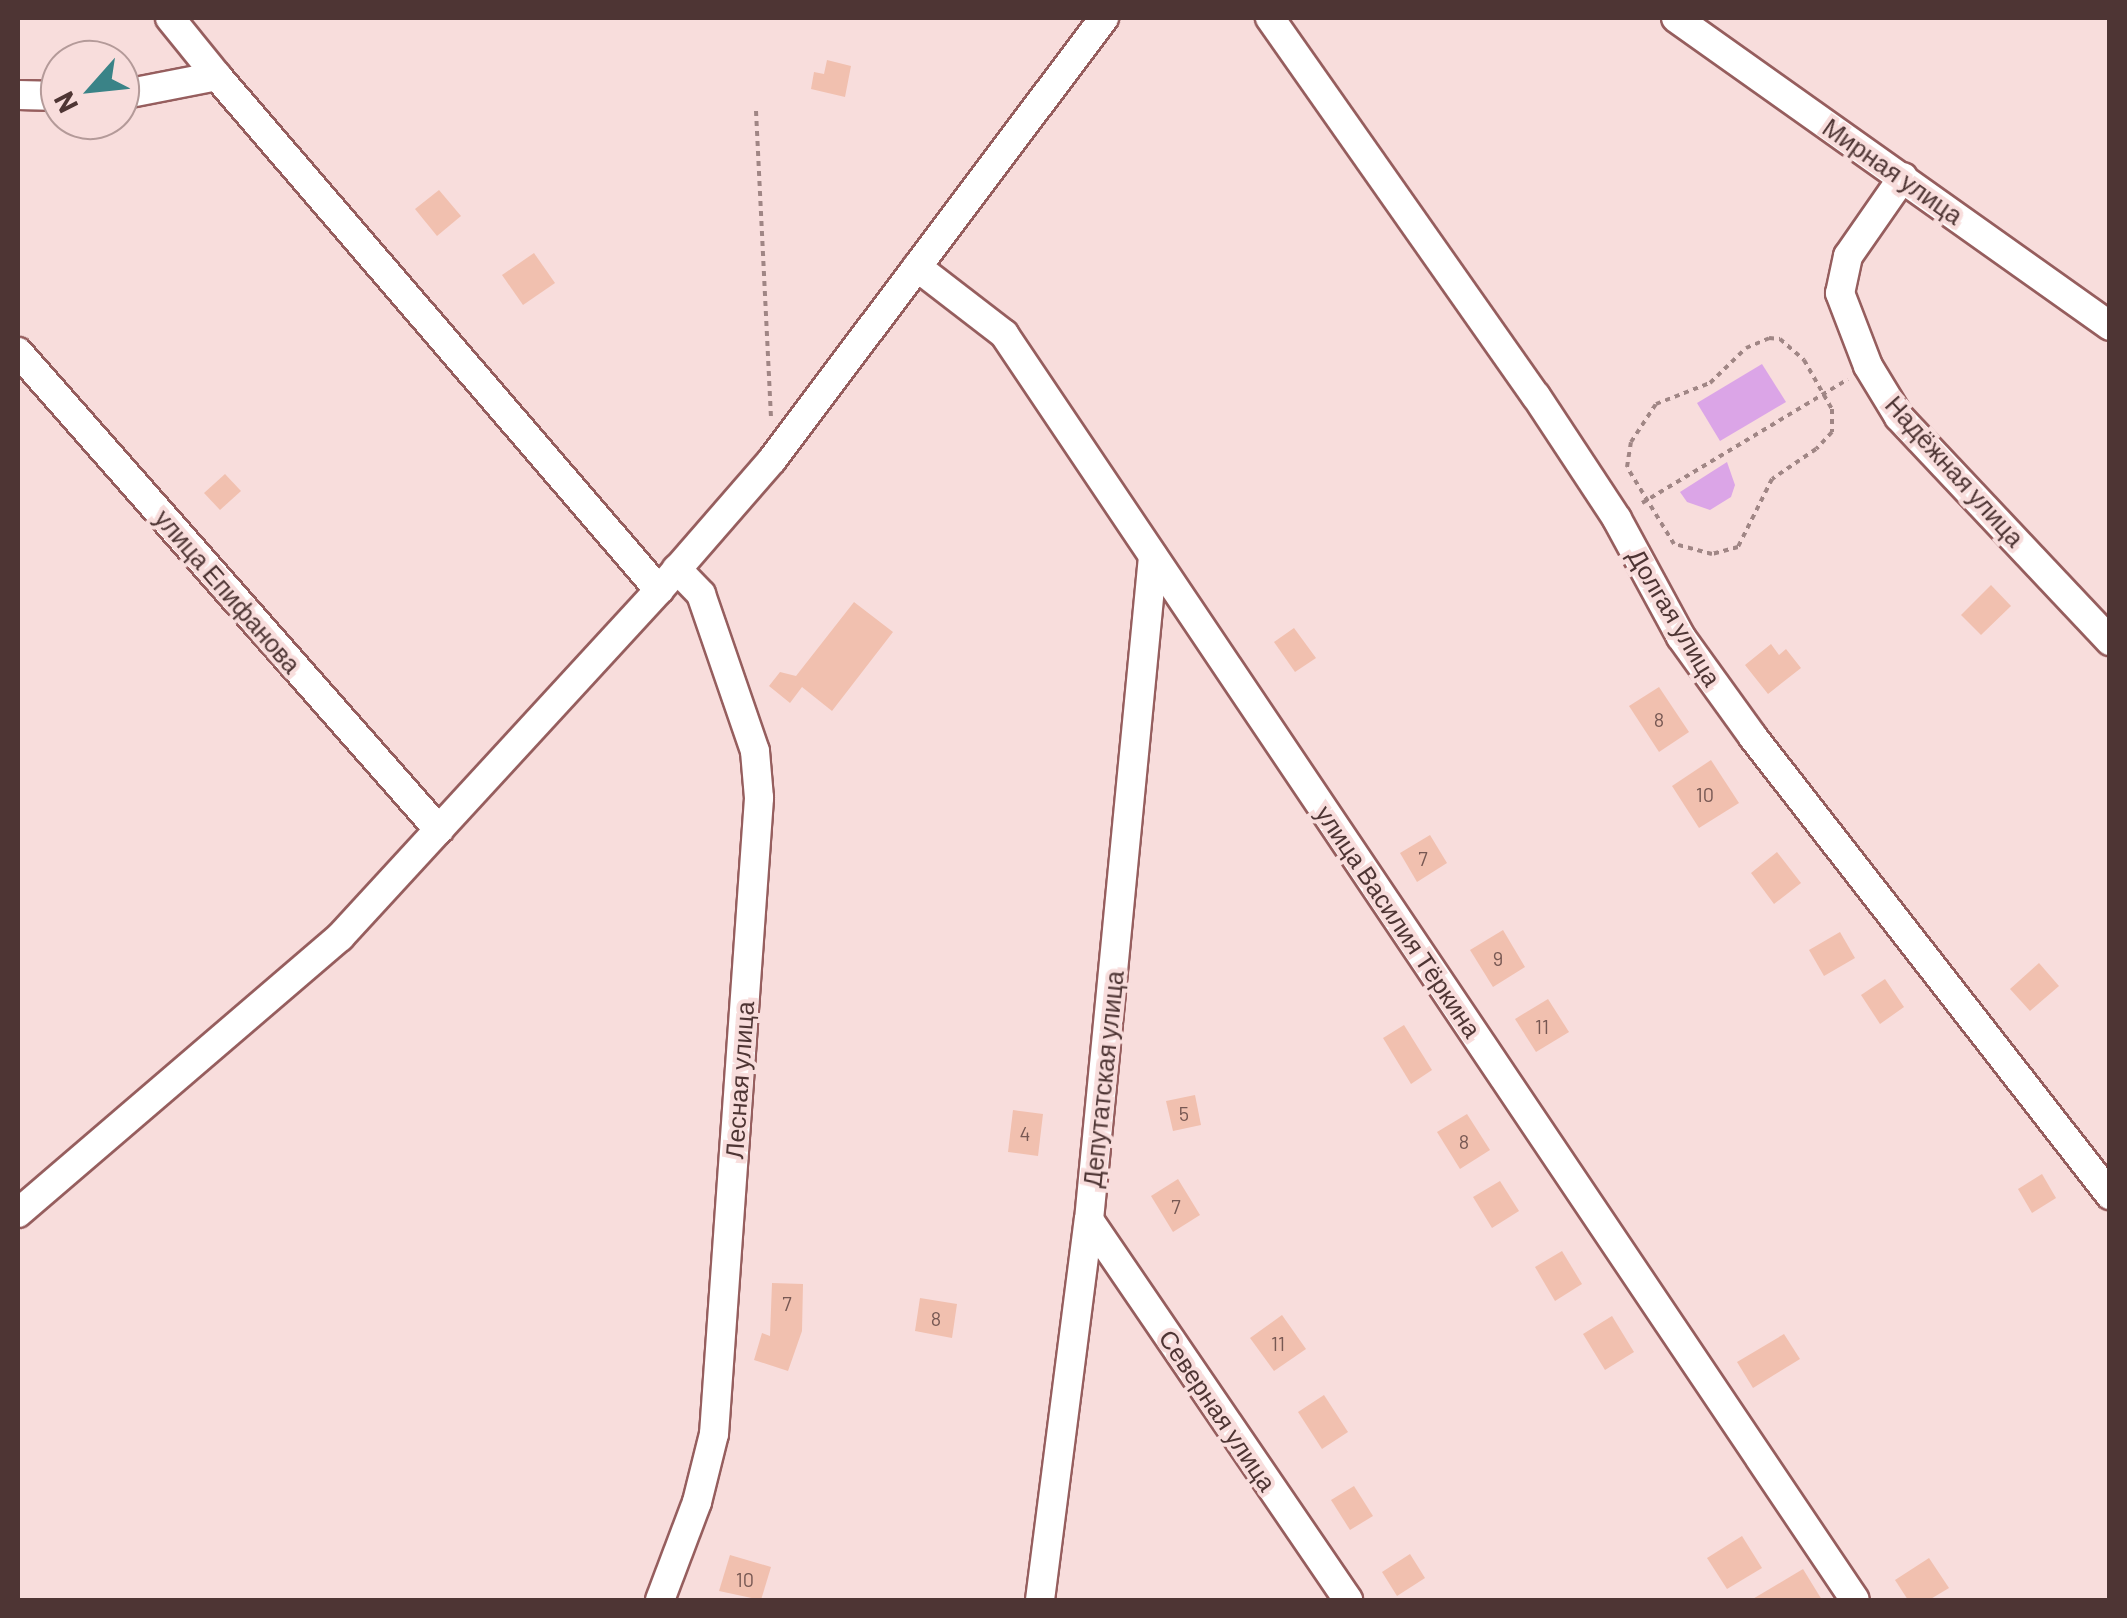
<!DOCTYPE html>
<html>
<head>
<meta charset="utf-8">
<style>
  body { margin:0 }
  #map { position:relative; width:2127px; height:1618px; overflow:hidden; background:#f8dddc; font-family:Barlow,sans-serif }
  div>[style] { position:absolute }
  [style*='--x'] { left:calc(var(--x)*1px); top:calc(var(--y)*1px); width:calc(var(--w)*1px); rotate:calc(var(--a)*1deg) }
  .green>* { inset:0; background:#dba5e7 }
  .building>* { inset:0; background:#f1c0af }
  .path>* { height:4px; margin-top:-2px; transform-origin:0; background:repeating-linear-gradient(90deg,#a08685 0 5px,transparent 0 10px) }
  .roads { filter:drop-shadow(2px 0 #965e5e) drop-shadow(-2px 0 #965e5e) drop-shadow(0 2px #965e5e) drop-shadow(0 -2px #965e5e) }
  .minor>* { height:28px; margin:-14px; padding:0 14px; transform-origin:14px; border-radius:14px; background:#fff }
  span { translate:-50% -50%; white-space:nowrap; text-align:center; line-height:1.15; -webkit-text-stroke:8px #f8dddc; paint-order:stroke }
  .number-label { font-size:20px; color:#775853 }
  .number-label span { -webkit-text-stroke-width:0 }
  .street-label { font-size:25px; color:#4e3534 }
  .frame { position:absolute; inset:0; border:20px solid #4e3534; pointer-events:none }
  .north { position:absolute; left:40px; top:40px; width:100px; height:100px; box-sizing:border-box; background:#f8dddc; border:2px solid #b49a99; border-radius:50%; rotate:243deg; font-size:28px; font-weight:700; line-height:40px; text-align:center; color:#4e3534 }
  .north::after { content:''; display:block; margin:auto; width:35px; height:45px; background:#3a8387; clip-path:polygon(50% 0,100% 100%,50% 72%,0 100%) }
</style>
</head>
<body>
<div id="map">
  <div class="green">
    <i style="clip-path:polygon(1762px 364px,1786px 402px,1720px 441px,1697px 403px)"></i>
    <i style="clip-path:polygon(1727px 462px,1735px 485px,1731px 497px,1710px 510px,1687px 502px,1680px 492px)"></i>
  </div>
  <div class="building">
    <i style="clip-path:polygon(827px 60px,851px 66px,845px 97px,811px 89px,814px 72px,824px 74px)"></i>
    <i style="clip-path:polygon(439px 190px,461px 216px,437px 236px,415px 209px)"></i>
    <i style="clip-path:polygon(534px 253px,555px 283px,523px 305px,502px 275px)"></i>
    <i style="clip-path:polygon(225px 474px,241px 491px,220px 510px,204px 493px)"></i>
    <i style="clip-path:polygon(1991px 585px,2011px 606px,1981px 635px,1961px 615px)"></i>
    <i style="clip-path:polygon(854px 602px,893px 632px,832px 711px,802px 687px,790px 703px,769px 686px,780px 672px,796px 676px)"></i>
    <i style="clip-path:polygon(1294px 628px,1316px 658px,1295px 672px,1274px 642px)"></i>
    <i style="clip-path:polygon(1771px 644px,1779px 655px,1786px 649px,1801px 668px,1768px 694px,1745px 665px)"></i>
    <i style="clip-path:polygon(1659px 687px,1689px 732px,1659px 752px,1629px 706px)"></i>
    <i style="clip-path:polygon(1711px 760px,1739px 803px,1699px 828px,1672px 786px)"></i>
    <i style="clip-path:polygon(1430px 835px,1447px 863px,1417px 882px,1400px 853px)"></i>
    <i style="clip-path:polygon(1777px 852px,1801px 883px,1774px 904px,1751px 873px)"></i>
    <i style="clip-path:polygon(1503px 930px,1525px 967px,1493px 987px,1470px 950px)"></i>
    <i style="clip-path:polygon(1840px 932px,1855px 958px,1824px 976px,1809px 950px)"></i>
    <i style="clip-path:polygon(2039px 963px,2059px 986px,2030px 1011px,2010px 989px)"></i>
    <i style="clip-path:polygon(1885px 979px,1904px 1007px,1880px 1024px,1861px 995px)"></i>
    <i style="clip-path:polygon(1548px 999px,1569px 1032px,1536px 1052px,1515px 1019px)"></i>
    <i style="clip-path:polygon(1404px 1025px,1432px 1070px,1411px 1084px,1383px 1038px)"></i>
    <i style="clip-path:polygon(1195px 1095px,1201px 1125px,1173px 1131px,1166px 1101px)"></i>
    <i style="clip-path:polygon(1013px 1110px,1043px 1114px,1038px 1156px,1008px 1152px)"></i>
    <i style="clip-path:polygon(1467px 1114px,1490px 1150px,1460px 1169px,1437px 1132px)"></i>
    <i style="clip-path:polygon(2042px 1174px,2056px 1198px,2032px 1213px,2018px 1189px)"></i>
    <i style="clip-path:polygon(1178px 1179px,1200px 1215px,1173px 1232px,1151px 1196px)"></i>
    <i style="clip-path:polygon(1500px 1181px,1519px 1211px,1492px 1228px,1473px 1197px)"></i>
    <i style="clip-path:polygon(1562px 1251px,1582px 1284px,1555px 1301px,1535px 1267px)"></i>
    <i style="clip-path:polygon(772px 1283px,803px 1284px,802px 1331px,788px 1371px,754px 1360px,762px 1333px,770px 1336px)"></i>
    <i style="clip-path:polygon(920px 1298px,957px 1304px,952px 1338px,915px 1331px)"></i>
    <i style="clip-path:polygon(1282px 1315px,1306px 1349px,1274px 1371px,1250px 1338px)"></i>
    <i style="clip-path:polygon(1612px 1316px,1634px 1352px,1605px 1370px,1583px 1334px)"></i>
    <i style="clip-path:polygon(1784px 1334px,1800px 1359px,1753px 1388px,1737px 1362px)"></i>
    <i style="clip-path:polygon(1324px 1395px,1348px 1432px,1322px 1449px,1298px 1412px)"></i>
    <i style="clip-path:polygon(1354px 1486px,1373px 1516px,1350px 1530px,1331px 1500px)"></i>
    <i style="clip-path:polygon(1742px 1536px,1762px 1568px,1727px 1589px,1707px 1558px)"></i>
    <i style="clip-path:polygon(1410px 1554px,1425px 1578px,1397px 1596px,1382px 1572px)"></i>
    <i style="clip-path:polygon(730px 1555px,771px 1567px,761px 1600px,719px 1591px)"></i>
    <i style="clip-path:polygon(1929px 1558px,1949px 1588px,1929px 1600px,1908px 1600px,1895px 1580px)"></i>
    <i style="clip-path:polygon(1803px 1569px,1822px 1600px,1751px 1600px)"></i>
  </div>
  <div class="path">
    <i style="--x:756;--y:111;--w:309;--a:87.2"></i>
    <i style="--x:1769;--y:338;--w:11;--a:5"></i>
    <i style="--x:1780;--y:339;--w:32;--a:41"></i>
    <i style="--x:1804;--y:360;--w:56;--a:60.3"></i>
    <i style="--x:1832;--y:409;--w:23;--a:90"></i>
    <i style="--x:1832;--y:432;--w:23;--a:133"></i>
    <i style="--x:1816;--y:449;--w:53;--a:145.7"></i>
    <i style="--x:1772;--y:479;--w:76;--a:116.6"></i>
    <i style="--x:1738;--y:547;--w:27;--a:165"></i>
    <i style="--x:1712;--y:554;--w:39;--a:-165"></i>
    <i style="--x:1674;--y:544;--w:90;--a:-121.4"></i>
    <i style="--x:1627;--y:467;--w:25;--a:-81"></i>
    <i style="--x:1631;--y:442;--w:45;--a:-56.7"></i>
    <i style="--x:1656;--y:404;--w:58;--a:-21.3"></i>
    <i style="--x:1710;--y:383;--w:50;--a:-44.2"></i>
    <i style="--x:1746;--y:348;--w:25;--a:-23"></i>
    <i style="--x:1642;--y:503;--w:240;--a:-31"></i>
  </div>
  <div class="roads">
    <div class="minor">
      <i style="--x:170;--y:18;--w:75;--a:51"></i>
      <i style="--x:1270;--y:18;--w:462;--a:54.9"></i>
      <i style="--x:1536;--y:396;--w:147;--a:56.6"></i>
      <i style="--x:1617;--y:519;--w:134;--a:61.5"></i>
      <i style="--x:1681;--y:637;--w:123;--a:54.2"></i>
      <i style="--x:1753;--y:737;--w:581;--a:52.06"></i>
      <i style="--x:1676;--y:18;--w:532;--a:35.36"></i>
      <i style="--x:18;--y:95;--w:42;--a:1.4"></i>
      <i style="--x:120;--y:95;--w:99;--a:-11.1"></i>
      <i style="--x:217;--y:76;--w:678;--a:49.31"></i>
      <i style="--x:1903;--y:177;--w:96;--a:124.8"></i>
      <i style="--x:1848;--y:256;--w:38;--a:102"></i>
      <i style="--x:1840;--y:293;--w:78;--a:69"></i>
      <i style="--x:1868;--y:366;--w:60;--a:58.7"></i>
      <i style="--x:1899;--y:417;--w:308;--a:46.7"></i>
      <i style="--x:917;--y:267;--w:110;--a:37.6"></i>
      <i style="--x:1004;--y:334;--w:1525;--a:56.09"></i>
      <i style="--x:18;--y:352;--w:637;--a:48.63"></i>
      <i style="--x:18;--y:1213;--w:424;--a:-40.6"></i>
      <i style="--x:340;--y:937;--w:471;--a:-47.4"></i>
      <i style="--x:659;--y:590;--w:172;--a:-49"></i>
      <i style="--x:772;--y:460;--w:553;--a:-53.09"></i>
      <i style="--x:1089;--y:1220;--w:460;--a:55.7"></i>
      <i style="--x:660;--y:1600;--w:105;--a:-69.3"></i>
      <i style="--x:697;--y:1502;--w:70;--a:-76"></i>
      <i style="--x:714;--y:1434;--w:638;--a:-85.95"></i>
      <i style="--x:759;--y:798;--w:47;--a:-94.9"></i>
      <i style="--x:755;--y:751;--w:166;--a:-109"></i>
      <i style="--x:701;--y:594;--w:35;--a:-134"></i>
      <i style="--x:1040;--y:1600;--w:383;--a:-82.7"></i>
      <i style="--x:1089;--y:1220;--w:667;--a:-84.49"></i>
    </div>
  </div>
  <div class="number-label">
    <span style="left:1659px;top:719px">8</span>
    <span style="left:1705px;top:794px">10</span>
    <span style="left:1423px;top:858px">7</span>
    <span style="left:1498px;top:958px">9</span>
    <span style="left:1542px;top:1026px">11</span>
    <span style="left:1184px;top:1113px">5</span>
    <span style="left:1025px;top:1133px">4</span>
    <span style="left:1464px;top:1141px">8</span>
    <span style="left:1176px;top:1206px">7</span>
    <span style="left:787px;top:1303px">7</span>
    <span style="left:936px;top:1318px">8</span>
    <span style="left:1278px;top:1343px">11</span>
    <span style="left:745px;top:1579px">10</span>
  </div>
  <div class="street-label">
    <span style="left:1893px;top:171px;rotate:35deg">Мирная улица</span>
    <span style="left:1955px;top:471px;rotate:48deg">Надёжная улица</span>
    <span style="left:228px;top:591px;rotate:49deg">улица Епифанова</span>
    <span style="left:1675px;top:617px;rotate:59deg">Долгая улица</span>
    <span style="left:1399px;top:921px;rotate:56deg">улица Василия Тёркина</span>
    <span style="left:1103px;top:1079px;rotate:-84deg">Депутатская улица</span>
    <span style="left:739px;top:1080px;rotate:-86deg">Лесная улица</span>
    <span style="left:1218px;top:1410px;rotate:56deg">Северная улица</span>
  </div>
  <div class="frame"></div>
  <div class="north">N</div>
</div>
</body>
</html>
